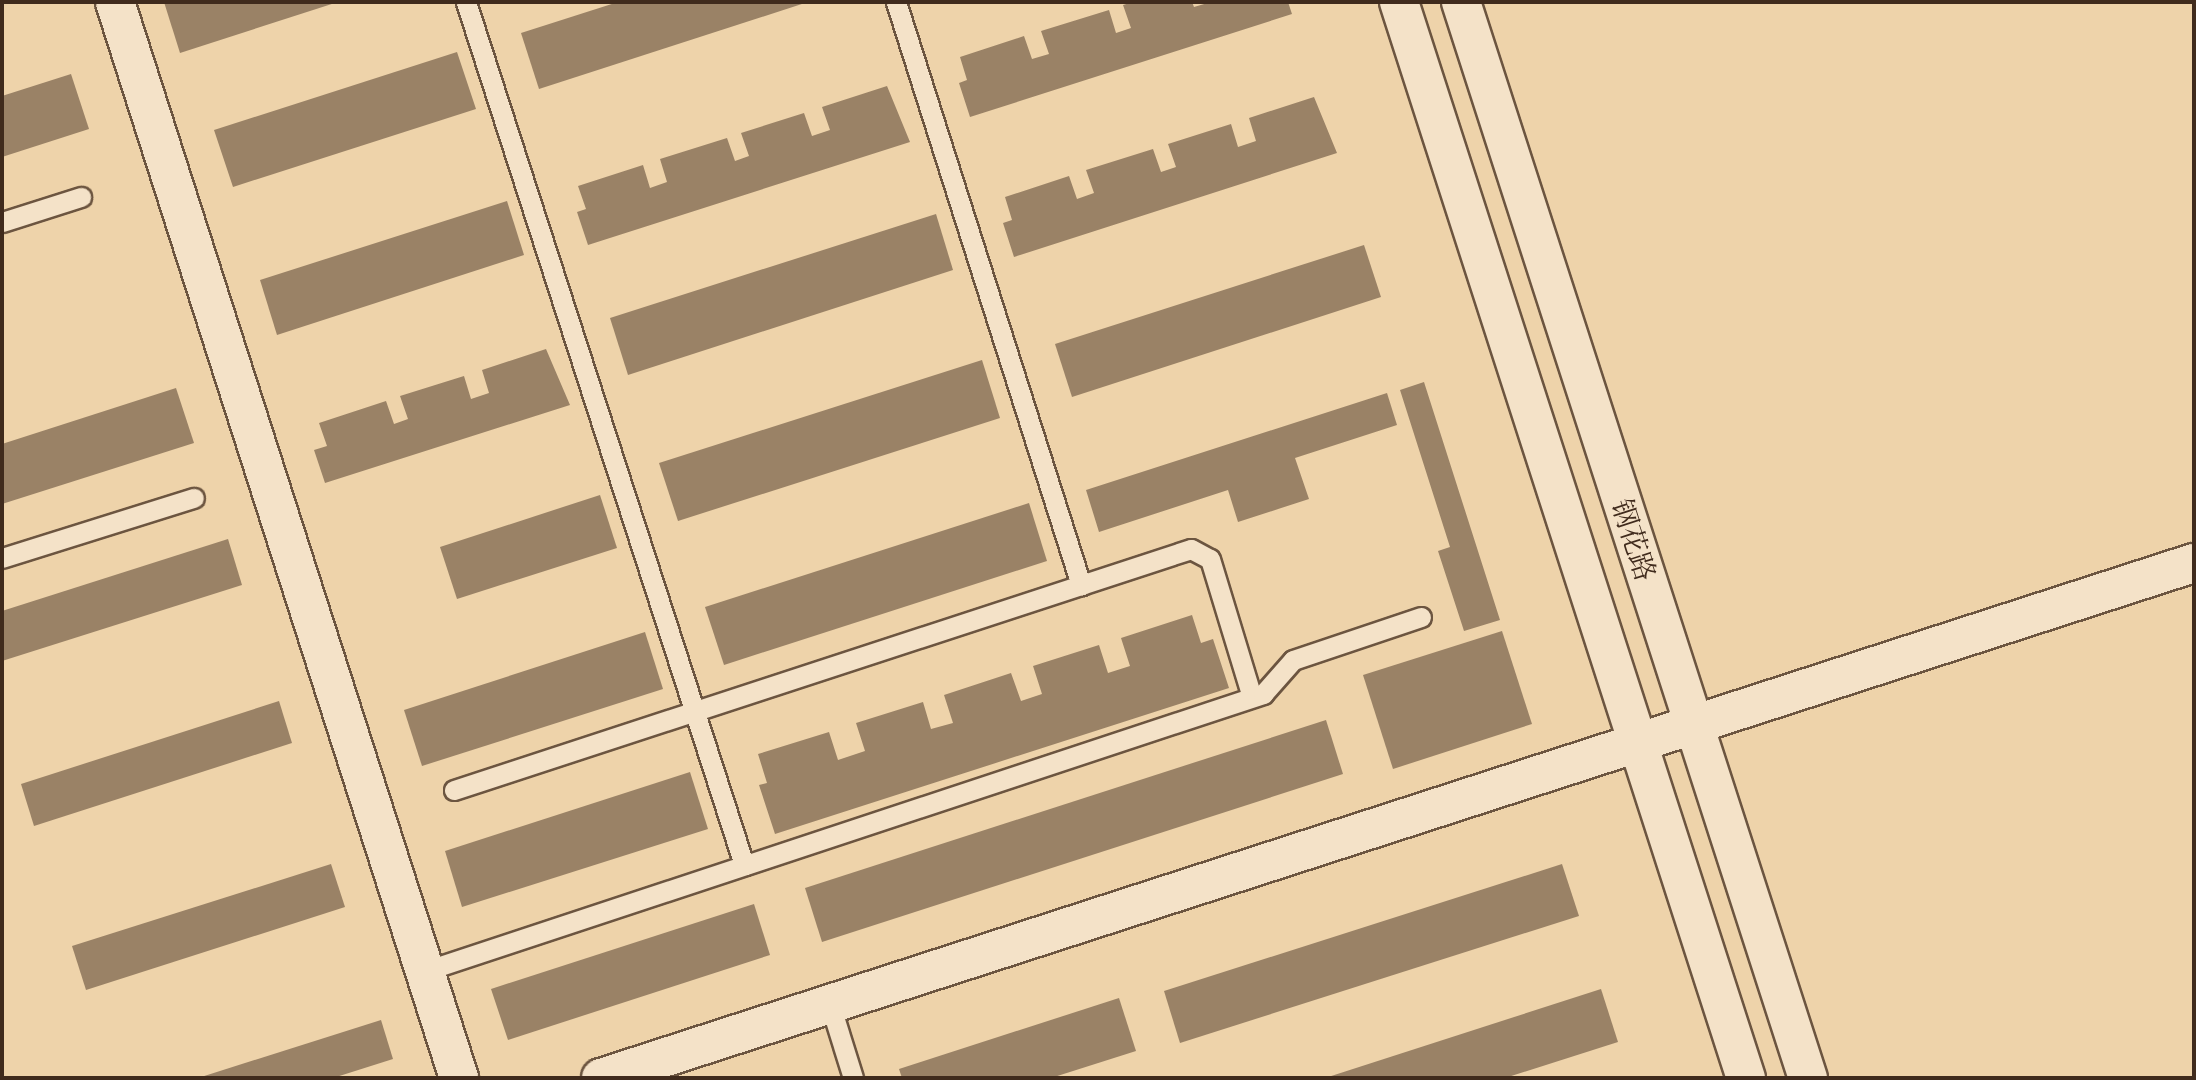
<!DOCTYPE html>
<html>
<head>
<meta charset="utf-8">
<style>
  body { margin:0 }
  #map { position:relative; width:2196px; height:1080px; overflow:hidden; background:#eed3aa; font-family:"Gentium Book Plus","Noto Serif SC",serif }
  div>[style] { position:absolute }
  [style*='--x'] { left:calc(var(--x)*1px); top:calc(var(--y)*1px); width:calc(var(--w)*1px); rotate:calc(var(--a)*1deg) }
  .building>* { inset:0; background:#9a8266 }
  .roads { filter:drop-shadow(2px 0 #6c5540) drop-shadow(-2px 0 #6c5540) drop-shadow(0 2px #6c5540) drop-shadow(0 -2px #6c5540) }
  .lane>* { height:19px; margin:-9.5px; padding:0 9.5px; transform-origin:9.5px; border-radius:9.5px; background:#f4e2c8 }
  .secondary>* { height:38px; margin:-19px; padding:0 19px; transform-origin:19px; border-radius:19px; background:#f4e2c8 }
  span { translate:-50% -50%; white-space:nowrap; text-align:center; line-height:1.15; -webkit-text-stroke:7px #f4e2c8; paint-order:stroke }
  .street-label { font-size:28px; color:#402b1d }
  .frame { position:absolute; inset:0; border:4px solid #402b1d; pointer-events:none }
</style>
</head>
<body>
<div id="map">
  <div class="building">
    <i style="clip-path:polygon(164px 2px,338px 2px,180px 53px)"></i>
    <i style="clip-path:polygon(618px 2px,808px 2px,539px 89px,521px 33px)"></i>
    <i style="clip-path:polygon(1133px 2px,1192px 2px,1194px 7px,1211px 2px,1288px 2px,1292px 14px,970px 117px,959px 83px,967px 80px,960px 57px,1024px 36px,1032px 59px,1049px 54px,1041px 31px,1109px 10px,1116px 33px,1131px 28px,1123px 5px)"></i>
    <i style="clip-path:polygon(457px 52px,476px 109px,233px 187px,214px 130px)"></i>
    <i style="clip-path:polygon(71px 74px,89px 129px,2px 157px,2px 96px)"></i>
    <i style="clip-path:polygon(887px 86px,910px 142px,588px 245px,577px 212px,586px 209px,578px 186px,643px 165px,650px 188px,667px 182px,660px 159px,727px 138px,735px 161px,749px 156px,741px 133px,804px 113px,812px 136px,830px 130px,822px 107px)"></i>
    <i style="clip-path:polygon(1314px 97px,1337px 153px,1014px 257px,1003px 223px,1012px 220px,1005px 197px,1069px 176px,1077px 199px,1094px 193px,1086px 170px,1153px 149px,1161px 172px,1176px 167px,1168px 144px,1231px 124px,1238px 147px,1256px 141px,1249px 118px)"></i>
    <i style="clip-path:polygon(507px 201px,524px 255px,277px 335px,260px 280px)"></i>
    <i style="clip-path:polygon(936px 214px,953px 270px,628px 375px,610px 318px)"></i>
    <i style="clip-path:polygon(1364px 245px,1381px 297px,1072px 397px,1055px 344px)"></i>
    <i style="clip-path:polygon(546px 349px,570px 405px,325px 483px,314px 450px,327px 446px,319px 423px,386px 401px,394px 424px,408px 419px,400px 396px,464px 376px,471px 399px,489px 393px,482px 370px)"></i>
    <i style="clip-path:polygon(982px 360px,1000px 418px,678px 521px,659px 463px)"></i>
    <i style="clip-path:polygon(1424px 382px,1500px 620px,1464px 631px,1438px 551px,1450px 547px,1400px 390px)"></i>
    <i style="clip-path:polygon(176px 388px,194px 443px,2px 504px,2px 444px)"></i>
    <i style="clip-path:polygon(1387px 393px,1397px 425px,1295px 458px,1309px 499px,1238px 522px,1228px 490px,1099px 532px,1086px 490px)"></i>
    <i style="clip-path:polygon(600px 495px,617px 548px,457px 599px,440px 547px)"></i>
    <i style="clip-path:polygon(1029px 503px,1047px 561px,724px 665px,705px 607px)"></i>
    <i style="clip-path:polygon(228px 539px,242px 585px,2px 661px,2px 611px)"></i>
    <i style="clip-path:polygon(1192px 615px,1201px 643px,1213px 639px,1229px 688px,775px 834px,759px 785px,767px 783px,758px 754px,829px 732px,838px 760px,865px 751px,856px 723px,923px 702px,931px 729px,953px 723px,944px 695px,1011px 673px,1021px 701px,1042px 694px,1033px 666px,1099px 645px,1108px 673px,1130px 666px,1121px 638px)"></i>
    <i style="clip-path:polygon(1502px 631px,1532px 724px,1393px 769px,1363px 675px)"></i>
    <i style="clip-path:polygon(645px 632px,663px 689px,422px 766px,404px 710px)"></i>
    <i style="clip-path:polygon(279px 701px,292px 743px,34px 826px,21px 784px)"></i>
    <i style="clip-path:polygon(1326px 720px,1343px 774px,822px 942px,805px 888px)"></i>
    <i style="clip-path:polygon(690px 772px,708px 829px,462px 907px,445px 851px)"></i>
    <i style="clip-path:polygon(331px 864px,345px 907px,86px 990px,72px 946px)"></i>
    <i style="clip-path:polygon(1562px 864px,1579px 916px,1180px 1043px,1164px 991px)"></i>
    <i style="clip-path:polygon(754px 904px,770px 955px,508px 1040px,491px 989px)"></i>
    <i style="clip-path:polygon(1601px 989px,1618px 1042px,1505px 1078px,1325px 1078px)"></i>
    <i style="clip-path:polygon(1119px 998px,1136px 1051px,1051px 1078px,902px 1078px,899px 1069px)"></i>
    <i style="clip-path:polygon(381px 1020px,393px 1059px,333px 1078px,198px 1078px)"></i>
  </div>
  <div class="roads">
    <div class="lane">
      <i style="--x:466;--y:2;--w:907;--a:72.14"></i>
      <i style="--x:896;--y:2;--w:612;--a:72.39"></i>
      <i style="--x:2;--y:222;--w:83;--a:-17.6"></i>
      <i style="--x:2;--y:558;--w:201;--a:-17.4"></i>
      <i style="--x:454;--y:790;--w:775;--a:-18.11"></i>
      <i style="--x:1191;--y:549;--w:21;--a:28"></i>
      <i style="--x:1210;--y:559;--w:144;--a:73.1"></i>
      <i style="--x:425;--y:971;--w:883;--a:-18.29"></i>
      <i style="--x:1263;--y:694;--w:45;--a:-48.6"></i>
      <i style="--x:1293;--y:660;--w:135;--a:-18.6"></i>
      <i style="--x:830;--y:1004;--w:77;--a:72.7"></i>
    </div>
    <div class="secondary">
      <i style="--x:115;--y:2;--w:1130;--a:72.27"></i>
      <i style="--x:1399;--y:2;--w:1131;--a:72.13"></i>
      <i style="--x:1461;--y:2;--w:1131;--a:72.13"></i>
      <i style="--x:601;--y:1078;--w:1674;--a:-17.92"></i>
    </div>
  </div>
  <div class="street-label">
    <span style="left:1634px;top:540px;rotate:72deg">钢花路</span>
  </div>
  <div class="frame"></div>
</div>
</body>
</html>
